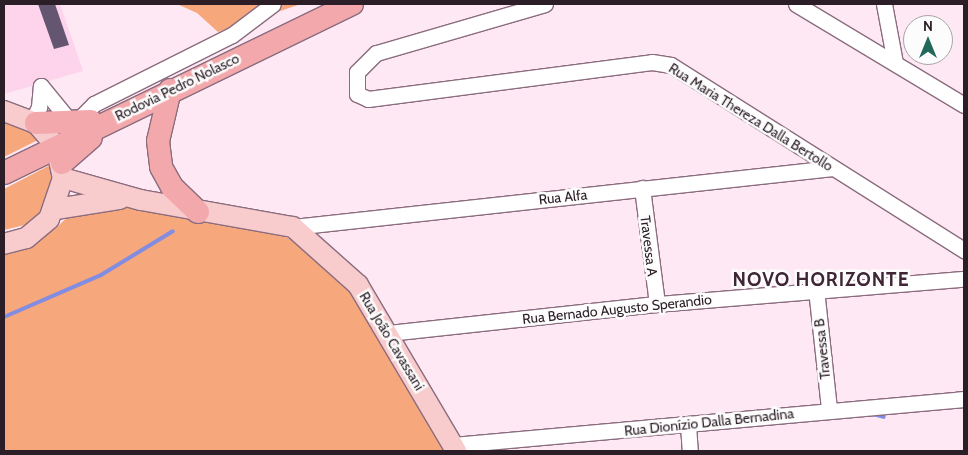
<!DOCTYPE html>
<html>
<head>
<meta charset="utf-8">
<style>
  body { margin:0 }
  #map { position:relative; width:968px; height:455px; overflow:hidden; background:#fee8f4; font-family:Cabin,sans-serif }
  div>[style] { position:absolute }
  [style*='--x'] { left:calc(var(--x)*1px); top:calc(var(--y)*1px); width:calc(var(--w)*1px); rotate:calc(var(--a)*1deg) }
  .built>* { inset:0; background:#fed4ec }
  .green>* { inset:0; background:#f6a77c }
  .stream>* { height:4px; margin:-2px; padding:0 2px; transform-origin:2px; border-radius:2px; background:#828ce1 }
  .building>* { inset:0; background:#645570 }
  .roads { filter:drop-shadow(1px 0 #8a6c7e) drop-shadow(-1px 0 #8a6c7e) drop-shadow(0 1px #8a6c7e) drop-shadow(0 -1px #8a6c7e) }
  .minor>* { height:15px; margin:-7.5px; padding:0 7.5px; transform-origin:7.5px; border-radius:7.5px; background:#fff }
  .major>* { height:20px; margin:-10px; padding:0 10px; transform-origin:10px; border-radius:10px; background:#f8cbcd }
  .highway>* { height:22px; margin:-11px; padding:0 11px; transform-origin:11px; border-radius:11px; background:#f3a8ac }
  span { translate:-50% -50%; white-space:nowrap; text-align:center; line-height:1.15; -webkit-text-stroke:5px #fcfcfc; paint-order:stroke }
  .street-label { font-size:14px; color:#2b1e26 }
  .district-label { font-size:19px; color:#3f2535; font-weight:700; letter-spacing:1px }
  .frame { position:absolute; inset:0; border:5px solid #2b1e26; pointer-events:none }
  .north { position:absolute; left:903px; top:15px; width:50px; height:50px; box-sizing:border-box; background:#fcfcfc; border:1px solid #a8a3a6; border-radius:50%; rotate:0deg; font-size:14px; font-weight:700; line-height:20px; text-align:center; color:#2b1e26 }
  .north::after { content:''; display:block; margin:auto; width:18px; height:22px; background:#22685b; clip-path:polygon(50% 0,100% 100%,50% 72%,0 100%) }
</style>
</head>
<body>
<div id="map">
  <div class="built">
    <i style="clip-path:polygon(4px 4px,60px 4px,83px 71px,4px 94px)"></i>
  </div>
  <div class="green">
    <i style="clip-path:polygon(177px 4px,301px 4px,218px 32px,197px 13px)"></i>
    <i style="clip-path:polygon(4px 119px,13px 119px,40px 139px,4px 157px)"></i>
    <i style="clip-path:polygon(52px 164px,54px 180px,39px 213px,25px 225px,4px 230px,4px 189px)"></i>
    <i style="clip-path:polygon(107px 202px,269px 229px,317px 252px,349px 278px,453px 451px,4px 451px,4px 250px,56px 228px,76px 209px)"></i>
  </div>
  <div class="stream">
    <i style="--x:4;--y:317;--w:106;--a:-23.4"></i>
    <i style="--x:101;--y:275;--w:84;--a:-31.4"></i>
    <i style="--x:873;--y:414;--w:11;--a:15"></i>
  </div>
  <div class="building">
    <i style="clip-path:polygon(38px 4px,55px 4px,69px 45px,54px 49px)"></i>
  </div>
  <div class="roads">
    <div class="minor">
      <i style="--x:545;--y:4;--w:176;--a:163.8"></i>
      <i style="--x:376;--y:53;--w:27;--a:135"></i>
      <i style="--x:357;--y:72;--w:22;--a:90"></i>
      <i style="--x:357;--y:94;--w:12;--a:24"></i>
      <i style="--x:368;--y:99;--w:286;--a:-7.4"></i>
      <i style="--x:652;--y:62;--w:19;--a:9"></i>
      <i style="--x:671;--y:65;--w:347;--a:32.3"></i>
      <i style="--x:796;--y:4;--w:196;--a:31"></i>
      <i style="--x:884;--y:4;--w:60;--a:79.4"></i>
      <i style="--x:32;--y:121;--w:16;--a:-63"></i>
      <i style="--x:39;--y:107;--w:21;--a:-85"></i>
      <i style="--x:41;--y:86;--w:50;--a:50.6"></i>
      <i style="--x:73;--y:125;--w:30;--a:-45"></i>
      <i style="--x:94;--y:104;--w:154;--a:-26.6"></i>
      <i style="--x:232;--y:35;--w:51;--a:-37.1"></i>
      <i style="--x:642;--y:188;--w:117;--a:82.6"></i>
      <i style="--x:293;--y:227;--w:543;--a:-6.24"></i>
      <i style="--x:816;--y:289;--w:121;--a:83.8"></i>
      <i style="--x:389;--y:333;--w:270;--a:-6.2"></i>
      <i style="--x:657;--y:304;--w:308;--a:-4.7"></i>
      <i style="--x:688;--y:425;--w:26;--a:86"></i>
      <i style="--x:453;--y:445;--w:513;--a:-5.14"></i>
    </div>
    <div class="major">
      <i style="--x:4;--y:111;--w:34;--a:21"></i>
      <i style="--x:36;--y:123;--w:30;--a:49"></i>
      <i style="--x:56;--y:146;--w:33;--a:78"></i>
      <i style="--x:63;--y:178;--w:43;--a:108.9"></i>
      <i style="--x:49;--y:219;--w:30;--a:140"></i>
      <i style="--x:26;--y:238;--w:23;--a:165"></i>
      <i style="--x:63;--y:178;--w:81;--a:15.8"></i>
      <i style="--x:141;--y:200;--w:154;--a:10.1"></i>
      <i style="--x:293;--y:227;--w:87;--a:41.7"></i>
      <i style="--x:358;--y:285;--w:193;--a:59.4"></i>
      <i style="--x:56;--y:209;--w:65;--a:-8.9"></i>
    </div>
    <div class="highway">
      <i style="--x:170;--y:90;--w:52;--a:103.2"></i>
      <i style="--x:158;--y:141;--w:26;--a:83"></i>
      <i style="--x:161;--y:167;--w:23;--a:61"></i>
      <i style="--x:172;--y:187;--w:36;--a:44"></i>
      <i style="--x:36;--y:123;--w:55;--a:-2.1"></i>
      <i style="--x:62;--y:163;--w:38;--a:-41"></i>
      <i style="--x:4;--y:173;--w:387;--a:-25.9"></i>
    </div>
  </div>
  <div class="street-label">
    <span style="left:177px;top:87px;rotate:-26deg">Rodovia Pedro Nolasco</span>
    <span style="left:751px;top:117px;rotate:32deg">Rua Maria Thereza Dalla Bertollo</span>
    <span style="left:563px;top:197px;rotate:-6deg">Rua Alfa</span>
    <span style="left:649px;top:246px;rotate:83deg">Travessa A</span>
    <span style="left:617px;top:309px;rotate:-6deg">Rua Bernado Augusto Sperandio</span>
    <span style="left:392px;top:341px;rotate:59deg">Rua João Cavassani</span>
    <span style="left:822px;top:349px;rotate:-96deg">Travessa B</span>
    <span style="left:709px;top:422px;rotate:-6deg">Rua Dionízio Dalla Bernadina</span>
  </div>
  <div class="district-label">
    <span style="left:821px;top:280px">NOVO HORIZONTE</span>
  </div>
  <div class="frame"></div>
  <div class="north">N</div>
</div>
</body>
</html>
